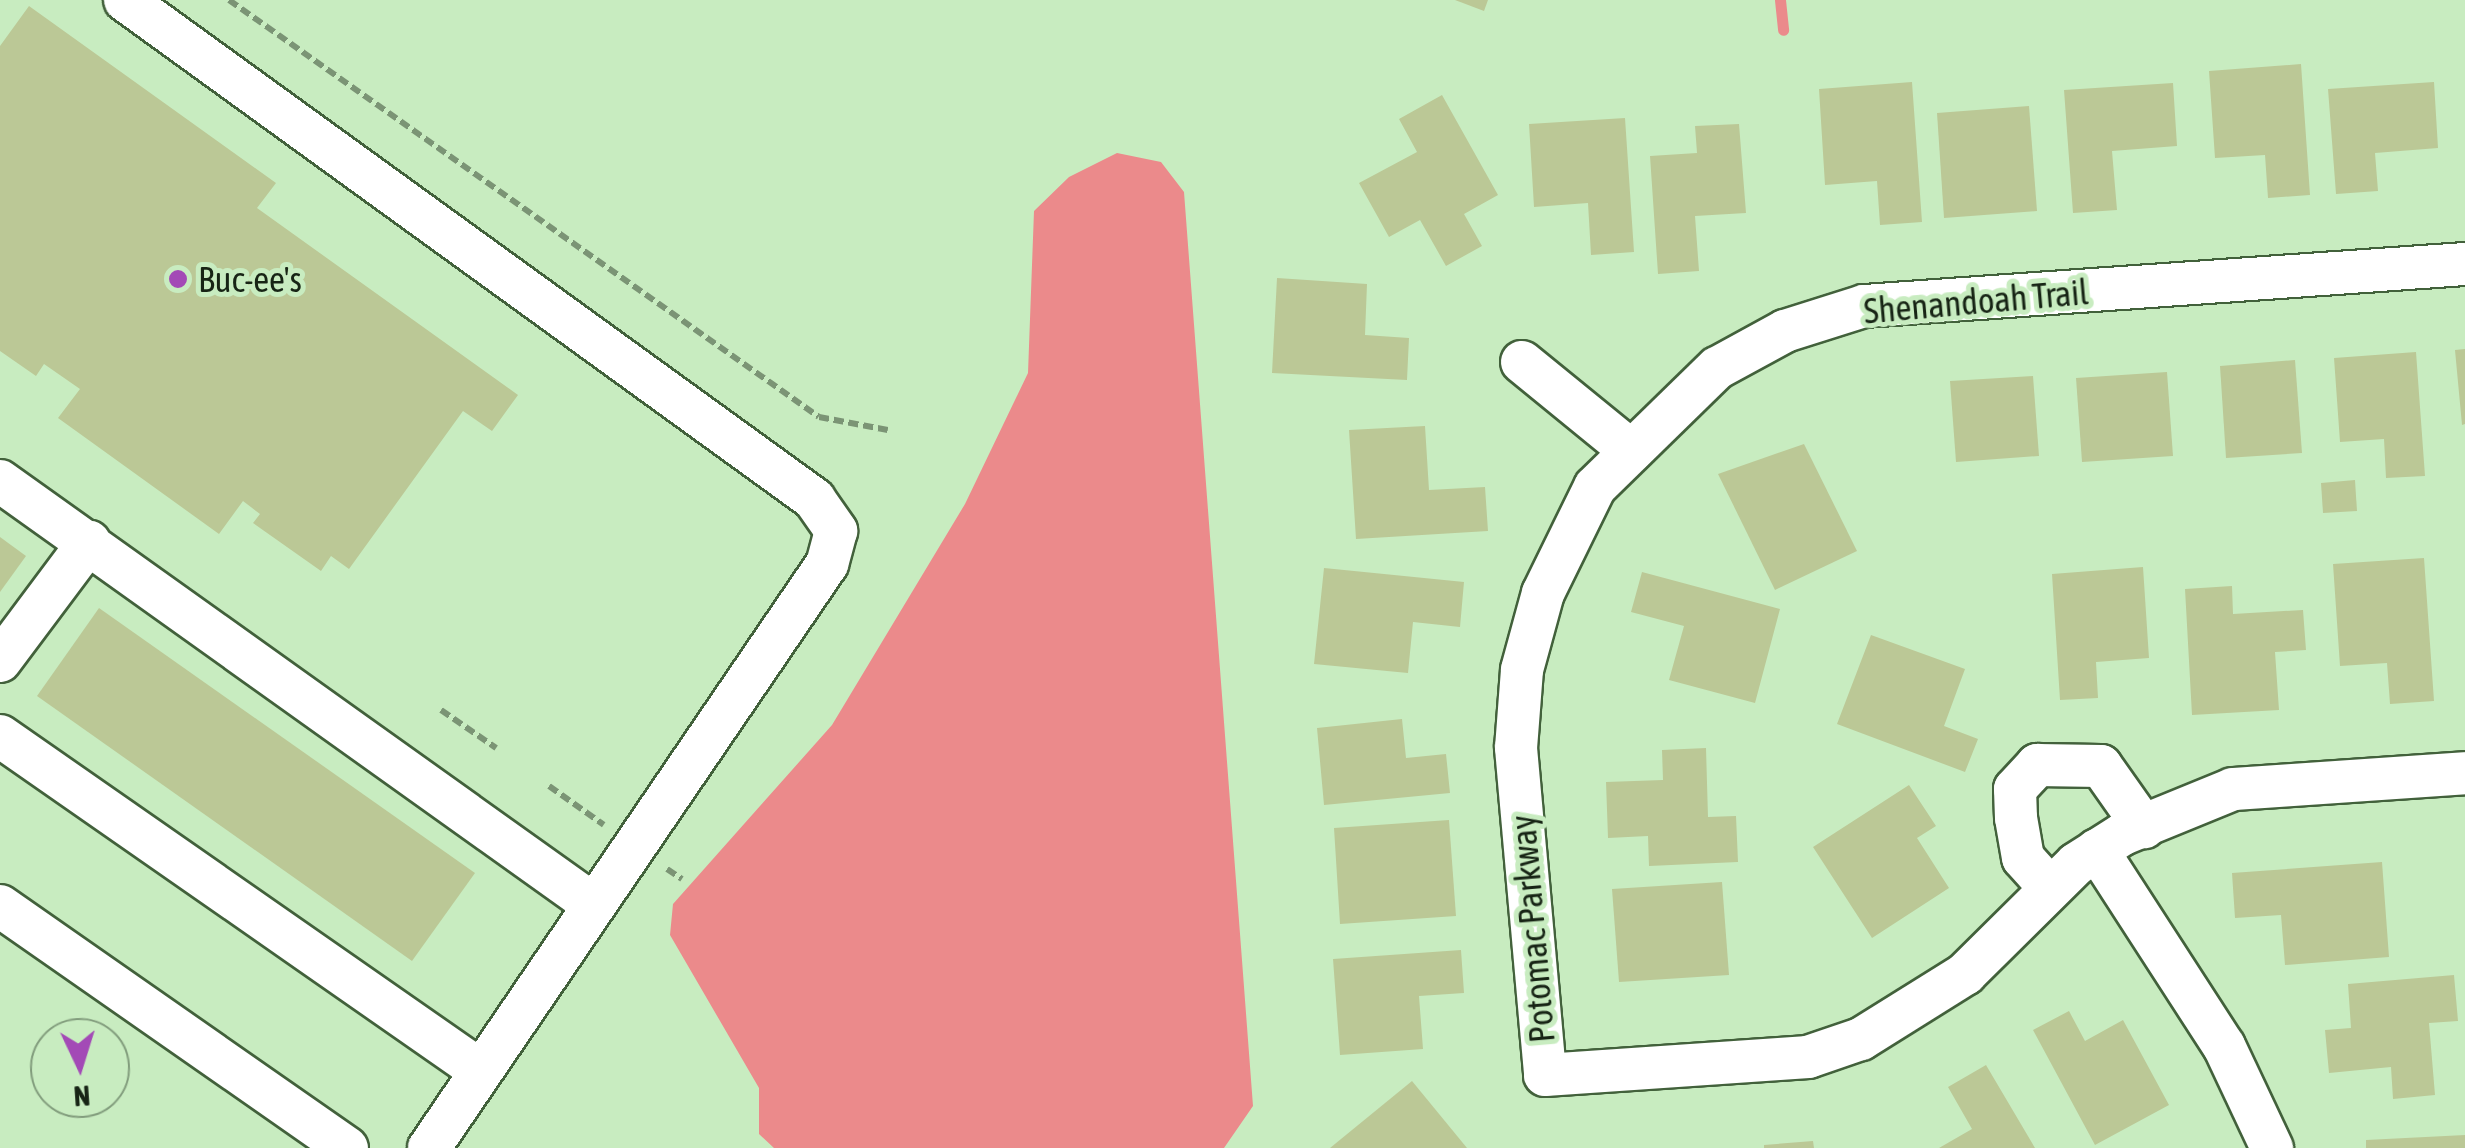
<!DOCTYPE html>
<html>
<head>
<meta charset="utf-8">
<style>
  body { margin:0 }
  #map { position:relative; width:2465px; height:1148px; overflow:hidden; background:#c8ecc0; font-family:"Asap Condensed",sans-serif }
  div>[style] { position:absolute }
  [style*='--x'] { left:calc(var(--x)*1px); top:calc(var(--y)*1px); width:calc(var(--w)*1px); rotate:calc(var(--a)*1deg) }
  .water>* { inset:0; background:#eb8a8b }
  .stream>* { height:11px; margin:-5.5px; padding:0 5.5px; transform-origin:5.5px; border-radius:5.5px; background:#eb8a8b }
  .building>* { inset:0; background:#bbc896 }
  .path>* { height:6px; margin-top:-3px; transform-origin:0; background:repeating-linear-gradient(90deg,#7b9475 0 10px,transparent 0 15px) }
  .roads { filter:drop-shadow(2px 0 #42613b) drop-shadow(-2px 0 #42613b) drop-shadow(0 2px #42613b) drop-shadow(0 -2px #42613b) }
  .minor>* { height:42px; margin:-21px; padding:0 21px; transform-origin:21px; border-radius:21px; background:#fff }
  .dots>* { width:28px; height:28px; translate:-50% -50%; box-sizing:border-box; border:5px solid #c8ecc0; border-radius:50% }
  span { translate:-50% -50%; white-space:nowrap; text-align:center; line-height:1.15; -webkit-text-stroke:10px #c8ecc0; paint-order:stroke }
  .poi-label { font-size:35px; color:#172415 }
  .left { translate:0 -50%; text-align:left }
  .street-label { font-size:35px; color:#172415 }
  .north { position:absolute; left:30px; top:1018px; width:100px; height:100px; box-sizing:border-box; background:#c8ecc0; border:2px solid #819c7c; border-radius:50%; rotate:176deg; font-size:28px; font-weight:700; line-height:40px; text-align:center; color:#172415 }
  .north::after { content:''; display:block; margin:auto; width:35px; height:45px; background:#a34ab6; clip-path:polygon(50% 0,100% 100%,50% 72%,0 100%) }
</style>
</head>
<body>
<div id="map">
  <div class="water">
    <i style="clip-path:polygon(1117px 153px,1161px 162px,1184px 192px,1253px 1106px,1224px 1148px,774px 1148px,759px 1134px,759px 1088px,670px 935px,673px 904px,832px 725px,965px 504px,1028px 373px,1034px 211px,1069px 177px)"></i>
  </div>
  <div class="stream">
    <i style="--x:1780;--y:0;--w:30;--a:84"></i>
  </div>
  <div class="building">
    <i style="clip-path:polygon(1455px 0,1488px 0,1484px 11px)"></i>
    <i style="clip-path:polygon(29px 6px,276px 183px,257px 208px,518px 395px,492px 431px,463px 411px,349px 569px,331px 556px,321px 571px,253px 523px,260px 514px,243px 501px,219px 534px,58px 418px,80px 389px,44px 364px,36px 376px,0 351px,0 46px)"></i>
    <i style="clip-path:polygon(2301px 64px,2310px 195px,2268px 198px,2265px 155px,2215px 158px,2209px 71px)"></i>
    <i style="clip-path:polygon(1912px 82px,1922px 222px,1880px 225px,1877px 181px,1825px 185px,1819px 89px)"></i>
    <i style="clip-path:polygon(2434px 82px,2438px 148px,2375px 153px,2378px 191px,2336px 194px,2328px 89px)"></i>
    <i style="clip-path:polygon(2173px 83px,2177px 146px,2112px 151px,2117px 210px,2073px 213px,2064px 90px)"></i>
    <i style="clip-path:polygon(1442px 95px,1498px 195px,1464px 214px,1482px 246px,1446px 266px,1420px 220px,1389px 237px,1359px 183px,1417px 152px,1399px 119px)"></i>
    <i style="clip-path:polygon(2029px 106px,2037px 211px,1944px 218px,1937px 113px)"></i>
    <i style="clip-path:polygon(1625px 118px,1634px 252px,1591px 255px,1588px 203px,1534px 207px,1529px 124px)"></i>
    <i style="clip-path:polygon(1739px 124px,1746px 213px,1695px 216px,1699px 271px,1658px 274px,1650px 156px,1697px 153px,1695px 126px)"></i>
    <i style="clip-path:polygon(1277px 278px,1367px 284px,1365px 335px,1409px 338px,1407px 380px,1272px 373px)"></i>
    <i style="clip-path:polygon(2465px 349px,2465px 424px,2462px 425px,2455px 350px)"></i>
    <i style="clip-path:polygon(2416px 352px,2425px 476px,2386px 478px,2384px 439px,2340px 442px,2334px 358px)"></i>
    <i style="clip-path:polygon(2295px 360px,2302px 453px,2226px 458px,2220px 366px)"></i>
    <i style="clip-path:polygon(2167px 372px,2173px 456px,2082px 462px,2076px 378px)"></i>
    <i style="clip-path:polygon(2033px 376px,2039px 456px,1956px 462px,1950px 381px)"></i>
    <i style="clip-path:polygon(1425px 426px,1429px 490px,1485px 487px,1488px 531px,1356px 539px,1349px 430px)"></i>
    <i style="clip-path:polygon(1804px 444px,1857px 551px,1775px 590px,1718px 474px)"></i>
    <i style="clip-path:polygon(2355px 480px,2357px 511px,2323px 513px,2321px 483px)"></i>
    <i style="clip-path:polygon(0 537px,26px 556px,0 592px)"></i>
    <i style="clip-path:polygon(2424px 558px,2434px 701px,2390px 704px,2387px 663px,2340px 666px,2333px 564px)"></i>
    <i style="clip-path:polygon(2143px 567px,2149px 658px,2096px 662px,2098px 698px,2060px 700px,2052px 574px)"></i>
    <i style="clip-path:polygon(1324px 568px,1464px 582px,1460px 627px,1413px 622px,1408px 673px,1314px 664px)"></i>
    <i style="clip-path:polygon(1642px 572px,1780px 609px,1755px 703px,1669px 680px,1684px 626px,1631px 612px)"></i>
    <i style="clip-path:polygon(2232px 586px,2233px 614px,2303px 610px,2306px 650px,2275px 652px,2279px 710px,2192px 715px,2185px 589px)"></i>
    <i style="clip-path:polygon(99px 608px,475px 873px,412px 961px,37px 696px)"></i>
    <i style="clip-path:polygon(1871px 635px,1965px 669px,1944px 726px,1978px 739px,1965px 772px,1837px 724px)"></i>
    <i style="clip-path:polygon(1402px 719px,1406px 758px,1446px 754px,1450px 793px,1324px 805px,1317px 728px)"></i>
    <i style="clip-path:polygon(1706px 748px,1708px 817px,1736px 816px,1738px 862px,1649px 866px,1648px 836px,1608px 838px,1606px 782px,1663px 780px,1662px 750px)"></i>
    <i style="clip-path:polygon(1909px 785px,1936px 826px,1917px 838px,1949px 888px,1872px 938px,1813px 847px)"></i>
    <i style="clip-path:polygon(1449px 820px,1456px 916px,1340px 924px,1334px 828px)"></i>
    <i style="clip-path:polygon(2382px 862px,2389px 957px,2285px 965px,2281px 915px,2235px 918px,2232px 873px)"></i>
    <i style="clip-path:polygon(1722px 882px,1729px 975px,1619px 982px,1612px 889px)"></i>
    <i style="clip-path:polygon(1461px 950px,1464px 993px,1419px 996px,1423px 1049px,1340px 1055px,1333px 959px)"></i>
    <i style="clip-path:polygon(2454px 975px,2458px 1021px,2429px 1023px,2435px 1095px,2393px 1099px,2391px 1067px,2329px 1073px,2325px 1030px,2351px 1028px,2348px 984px)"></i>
    <i style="clip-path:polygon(2069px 1011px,2085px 1041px,2123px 1020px,2169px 1105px,2095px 1145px,2033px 1030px)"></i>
    <i style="clip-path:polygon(1986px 1065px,2035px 1148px,1939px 1148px,1972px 1129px,1948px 1087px)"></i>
    <i style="clip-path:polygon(1412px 1081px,1467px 1148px,1330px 1148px)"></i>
    <i style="clip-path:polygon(2465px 1135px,2465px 1148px,2366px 1148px,2366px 1140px)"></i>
    <i style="clip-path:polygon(1813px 1141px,1814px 1148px,1764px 1148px,1764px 1145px)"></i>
  </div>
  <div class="path">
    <i style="--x:229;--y:0;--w:722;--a:35.25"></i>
    <i style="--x:819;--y:417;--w:70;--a:10.7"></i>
    <i style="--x:441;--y:710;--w:67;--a:34.6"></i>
    <i style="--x:549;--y:786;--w:67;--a:35.3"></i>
    <i style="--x:667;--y:869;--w:18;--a:34"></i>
  </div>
  <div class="roads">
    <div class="minor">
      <i style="--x:125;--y:0;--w:851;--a:35.91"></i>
      <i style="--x:814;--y:499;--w:39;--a:55"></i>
      <i style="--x:836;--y:531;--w:34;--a:105"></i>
      <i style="--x:827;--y:564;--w:707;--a:124.27"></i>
      <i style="--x:2465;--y:264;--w:602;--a:176"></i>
      <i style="--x:1864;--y:306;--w:83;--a:162.4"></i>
      <i style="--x:1785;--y:331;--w:77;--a:151.4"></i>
      <i style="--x:1717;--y:368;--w:170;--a:135.7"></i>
      <i style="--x:1595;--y:487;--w:118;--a:116.1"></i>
      <i style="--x:1543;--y:593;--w:80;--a:105.3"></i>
      <i style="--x:1522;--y:670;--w:78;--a:94.4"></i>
      <i style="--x:1516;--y:748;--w:328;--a:84.9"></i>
      <i style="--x:1545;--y:1075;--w:264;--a:-3.9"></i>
      <i style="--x:1808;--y:1057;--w:56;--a:-18.8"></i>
      <i style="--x:1861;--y:1039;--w:123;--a:-32"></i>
      <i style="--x:1965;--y:974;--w:156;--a:-44.7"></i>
      <i style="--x:2076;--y:864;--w:56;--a:-32.6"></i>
      <i style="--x:2123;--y:834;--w:119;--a:-22.2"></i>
      <i style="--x:2233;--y:789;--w:233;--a:-3.9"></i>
      <i style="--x:1522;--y:362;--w:141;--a:39.2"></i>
      <i style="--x:0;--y:481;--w:730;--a:35.52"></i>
      <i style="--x:0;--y:661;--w:149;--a:-53.2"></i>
      <i style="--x:0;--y:736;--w:583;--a:34.86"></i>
      <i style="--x:2097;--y:850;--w:234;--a:57.1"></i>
      <i style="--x:2224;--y:1046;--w:113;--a:64.8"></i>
      <i style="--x:2050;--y:888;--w:40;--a:-132"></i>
      <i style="--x:2023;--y:858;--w:41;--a:-99.9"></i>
      <i style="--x:2016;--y:818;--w:29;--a:-92"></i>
      <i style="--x:2015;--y:789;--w:33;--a:-47"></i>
      <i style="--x:2037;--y:765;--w:64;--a:0.9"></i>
      <i style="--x:2101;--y:766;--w:75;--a:54.8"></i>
      <i style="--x:0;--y:906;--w:423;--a:34.9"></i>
    </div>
  </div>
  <div class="dots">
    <i style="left:178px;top:279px;background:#a34ab6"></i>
  </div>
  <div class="poi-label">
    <span class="left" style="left:198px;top:279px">Buc-ee's</span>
  </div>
  <div class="street-label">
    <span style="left:1976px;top:301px;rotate:-5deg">Shenandoah Trail</span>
    <span style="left:1532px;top:929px;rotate:-95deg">Potomac Parkway</span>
  </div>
  <div class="north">N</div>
</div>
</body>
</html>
